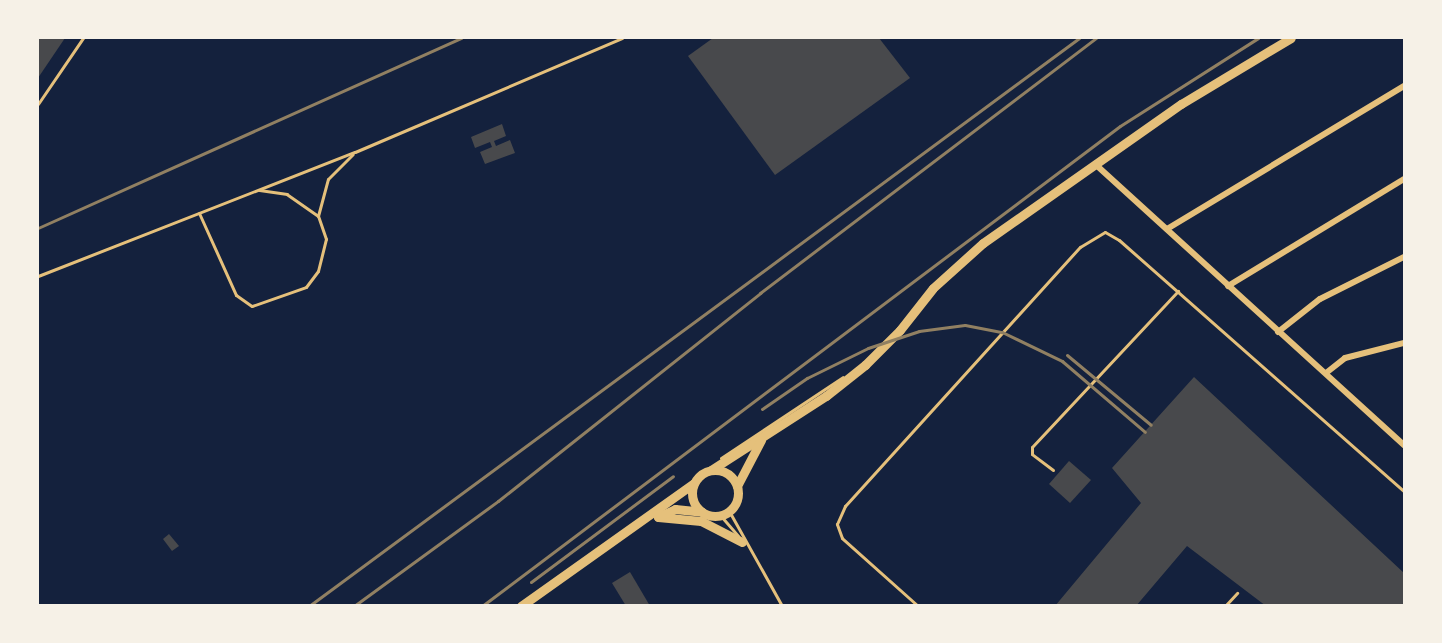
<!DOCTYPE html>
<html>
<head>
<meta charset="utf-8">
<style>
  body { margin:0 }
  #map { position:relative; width:1442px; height:643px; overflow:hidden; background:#14213d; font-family:"Source Sans 3",sans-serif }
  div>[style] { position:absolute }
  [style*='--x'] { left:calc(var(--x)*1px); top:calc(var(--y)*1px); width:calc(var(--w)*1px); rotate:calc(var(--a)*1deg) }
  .building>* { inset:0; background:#48494c }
  .service>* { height:3px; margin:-1.5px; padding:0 1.5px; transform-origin:1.5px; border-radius:1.5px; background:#e5c07b }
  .minor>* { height:6px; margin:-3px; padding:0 3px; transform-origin:3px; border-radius:3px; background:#e5c07b }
  .secondary>* { height:9px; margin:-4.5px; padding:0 4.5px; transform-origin:4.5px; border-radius:4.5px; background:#e5c07b }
  .secondary>.ring { margin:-4.5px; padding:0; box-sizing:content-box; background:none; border:9px solid #e5c07b; border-radius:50% }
  .rail>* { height:3px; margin:-1.5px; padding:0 1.5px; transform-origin:1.5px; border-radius:1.5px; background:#918062 }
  span { translate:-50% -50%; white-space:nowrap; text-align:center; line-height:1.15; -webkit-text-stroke:5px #f6f1e7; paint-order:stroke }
  .frame { position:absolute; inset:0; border:39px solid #f6f1e7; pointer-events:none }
</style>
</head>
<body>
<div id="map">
  <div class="building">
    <i style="clip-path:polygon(38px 38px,65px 38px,38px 78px)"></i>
    <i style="clip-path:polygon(713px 38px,879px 38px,910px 78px,775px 175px,688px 56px)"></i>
    <i style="clip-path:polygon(502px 124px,506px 136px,494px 141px,496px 146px,510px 140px,515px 153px,485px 164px,480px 152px,492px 147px,490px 142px,475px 148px,471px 137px)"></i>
    <i style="clip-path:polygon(1194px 377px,1404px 573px,1404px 606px,1266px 606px,1187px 546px,1136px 606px,1055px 606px,1141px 503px,1112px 468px)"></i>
    <i style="clip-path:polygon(1069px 461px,1091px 480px,1070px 503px,1049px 484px)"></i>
    <i style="clip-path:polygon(169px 534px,179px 546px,172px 551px,163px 539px)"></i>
    <i style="clip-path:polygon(630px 572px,650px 606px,626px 606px,612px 583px)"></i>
  </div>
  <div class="service">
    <i style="--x:38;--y:104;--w:80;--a:-55.7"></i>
    <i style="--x:199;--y:213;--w:90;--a:65.7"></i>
    <i style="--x:236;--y:295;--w:19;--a:35"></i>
    <i style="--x:252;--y:306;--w:57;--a:-19.4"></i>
    <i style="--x:306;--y:287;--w:20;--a:-53"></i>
    <i style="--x:318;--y:271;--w:33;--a:-76"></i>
    <i style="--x:326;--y:239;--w:24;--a:-109"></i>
    <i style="--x:318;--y:216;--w:38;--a:-145"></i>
    <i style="--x:287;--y:194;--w:28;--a:-172"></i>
    <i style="--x:318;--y:216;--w:38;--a:-75"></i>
    <i style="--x:328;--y:179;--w:35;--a:-45"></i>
    <i style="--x:38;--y:276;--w:340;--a:-21.4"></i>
    <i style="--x:355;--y:152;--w:290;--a:-23.1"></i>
    <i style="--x:721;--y:458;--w:146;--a:-33.6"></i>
    <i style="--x:1053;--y:470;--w:26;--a:-143"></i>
    <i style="--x:1032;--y:454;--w:7;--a:-90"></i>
    <i style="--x:1032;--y:447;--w:214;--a:-46.9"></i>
    <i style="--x:701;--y:474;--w:10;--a:-37"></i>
    <i style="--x:729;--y:511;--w:109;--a:60.8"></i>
    <i style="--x:720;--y:515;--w:28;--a:49"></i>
    <i style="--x:918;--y:606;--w:102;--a:-138.2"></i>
    <i style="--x:842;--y:538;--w:15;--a:-110"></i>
    <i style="--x:837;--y:524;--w:20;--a:-66"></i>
    <i style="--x:845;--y:506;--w:350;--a:-47.8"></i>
    <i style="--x:1080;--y:247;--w:29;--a:-31"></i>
    <i style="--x:1105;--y:232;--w:16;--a:30"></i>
    <i style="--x:1119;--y:240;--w:380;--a:41.4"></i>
    <i style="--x:1225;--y:606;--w:18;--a:-47"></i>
  </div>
  <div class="minor">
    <i style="--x:1095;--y:164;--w:418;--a:42.3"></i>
    <i style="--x:1167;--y:229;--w:277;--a:-31.1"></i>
    <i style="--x:1228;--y:286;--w:206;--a:-31.3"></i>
    <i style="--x:1278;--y:332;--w:53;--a:-38.2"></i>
    <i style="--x:1320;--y:299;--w:94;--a:-26.6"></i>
    <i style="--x:1326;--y:373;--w:24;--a:-38"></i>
    <i style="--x:1345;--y:358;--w:61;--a:-14.3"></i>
  </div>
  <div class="secondary">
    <i style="--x:711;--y:470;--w:137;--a:-32.8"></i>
    <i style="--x:826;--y:396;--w:50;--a:-38.5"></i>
    <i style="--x:865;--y:365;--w:49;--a:-45"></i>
    <i style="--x:900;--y:330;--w:53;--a:-51.8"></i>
    <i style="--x:933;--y:288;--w:67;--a:-42"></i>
    <i style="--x:983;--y:243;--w:242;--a:-35.1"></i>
    <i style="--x:1181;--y:104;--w:128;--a:-31"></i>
    <i class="ring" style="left:692px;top:470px;width:37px;height:37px"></i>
    <i style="--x:737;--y:486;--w:52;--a:-62.4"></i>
    <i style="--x:658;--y:517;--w:43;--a:5.3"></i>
    <i style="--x:701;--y:521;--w:46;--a:27.1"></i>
    <i style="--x:658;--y:517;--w:19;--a:-25"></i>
    <i style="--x:675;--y:509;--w:27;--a:6"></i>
    <i style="--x:521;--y:606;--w:212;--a:-35.4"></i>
  </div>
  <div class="rail">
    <i style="--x:38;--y:228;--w:464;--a:-24.2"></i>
    <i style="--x:1067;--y:355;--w:109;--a:39.8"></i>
    <i style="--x:762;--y:409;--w:55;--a:-34.6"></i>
    <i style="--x:807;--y:378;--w:68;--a:-26.2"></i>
    <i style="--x:868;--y:348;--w:54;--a:-18.4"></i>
    <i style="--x:919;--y:331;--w:46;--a:-7.4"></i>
    <i style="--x:965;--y:325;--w:38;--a:11"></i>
    <i style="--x:1002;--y:332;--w:67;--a:25.8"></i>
    <i style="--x:1062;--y:361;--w:109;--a:40.5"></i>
    <i style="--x:531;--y:582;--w:177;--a:-36.7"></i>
    <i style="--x:309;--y:606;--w:957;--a:-36.41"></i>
    <i style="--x:354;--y:606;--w:178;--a:-36.1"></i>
    <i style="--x:498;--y:501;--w:335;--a:-38.4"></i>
    <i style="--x:760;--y:293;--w:422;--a:-37.2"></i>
    <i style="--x:482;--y:606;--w:798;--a:-36.96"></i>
    <i style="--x:1120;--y:126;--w:164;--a:-32.5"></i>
  </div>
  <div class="frame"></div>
</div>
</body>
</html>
